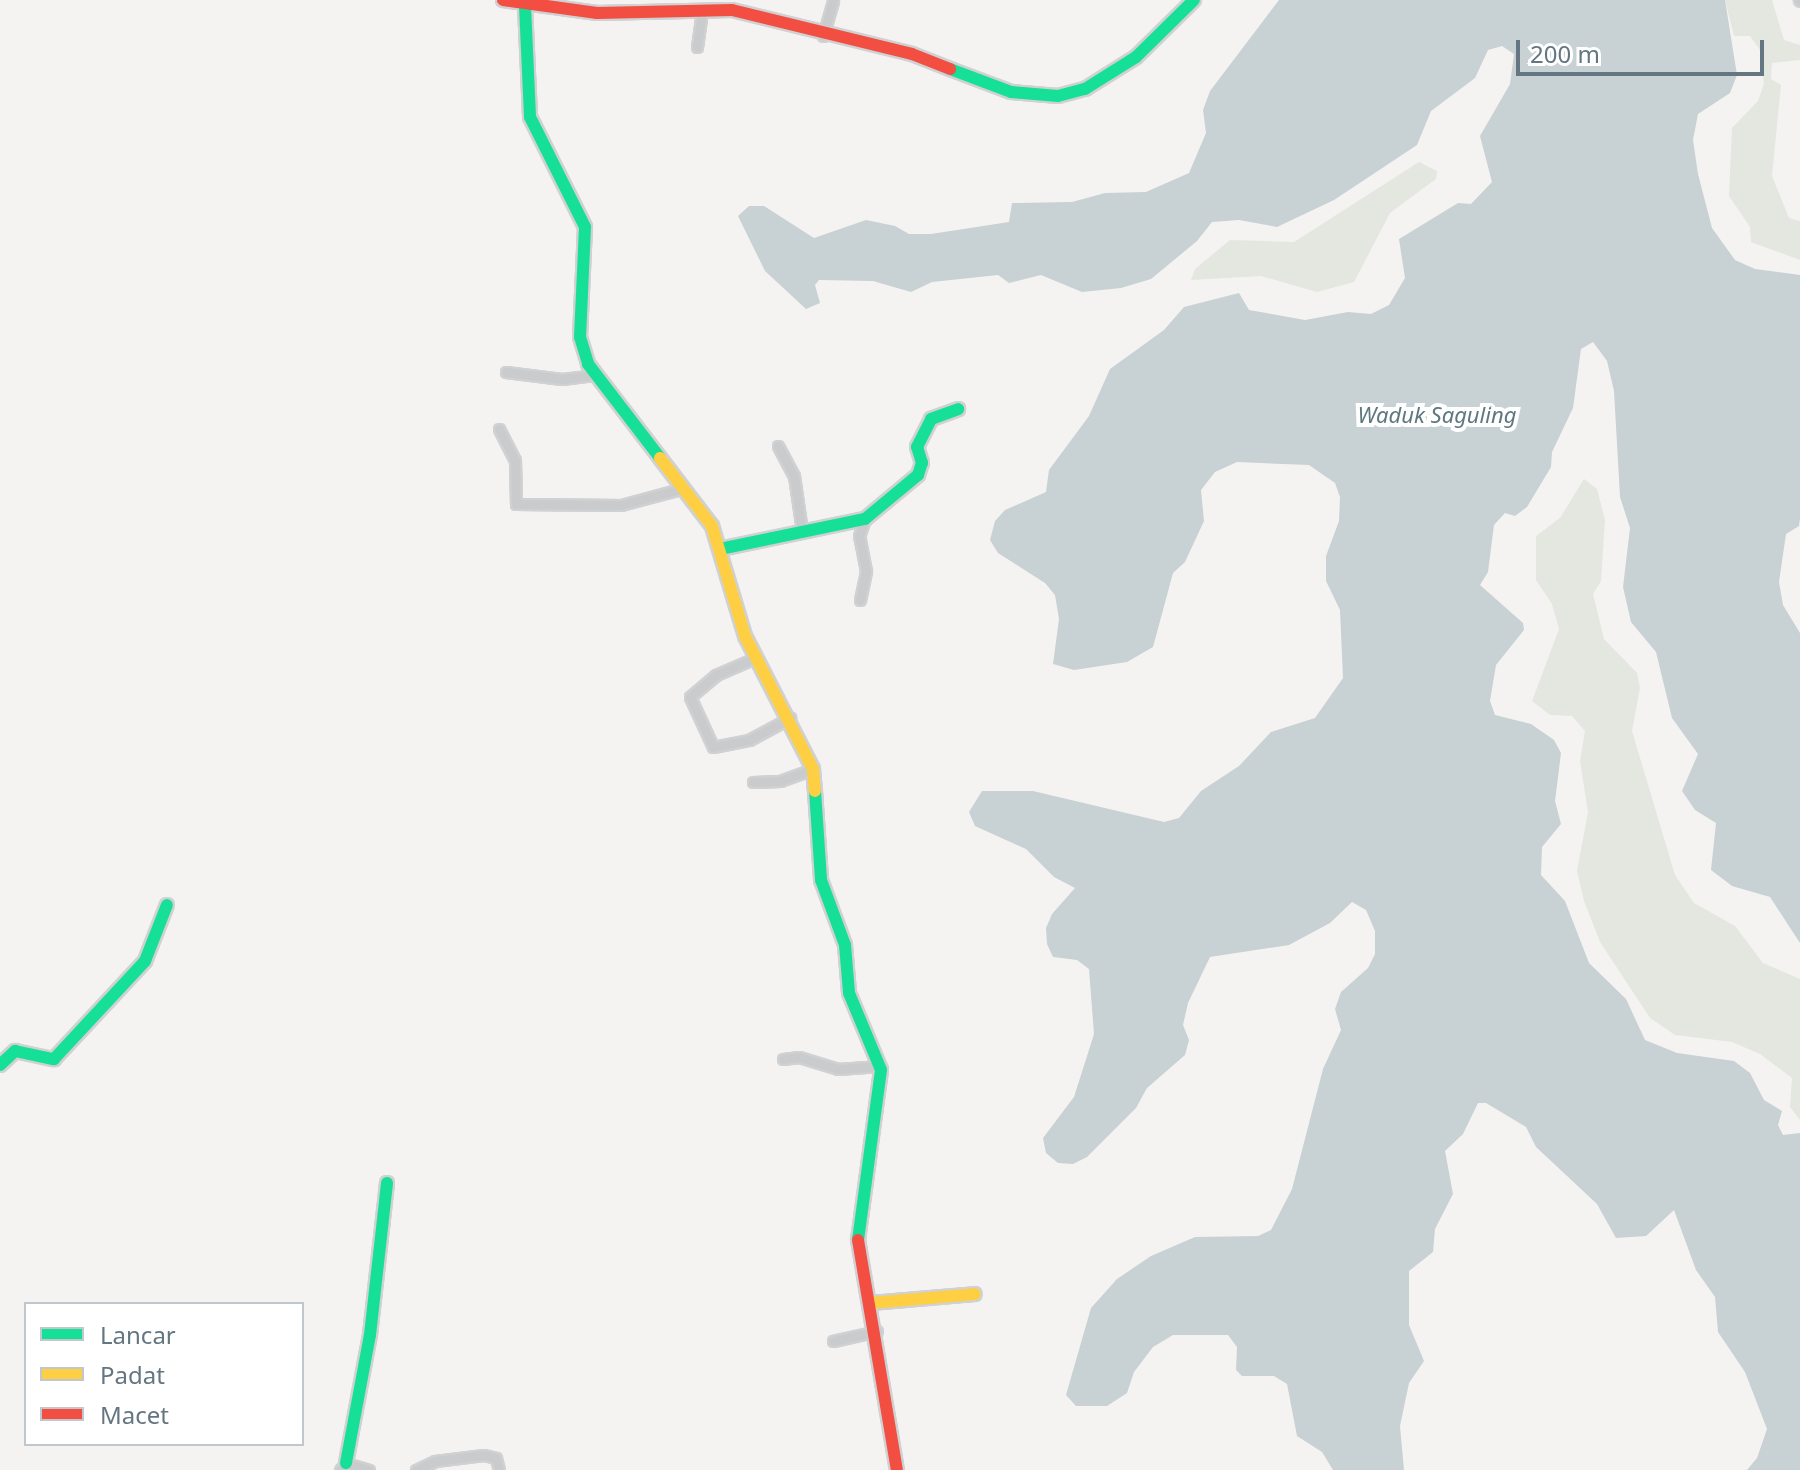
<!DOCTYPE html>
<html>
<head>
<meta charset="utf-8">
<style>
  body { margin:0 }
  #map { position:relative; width:1800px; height:1470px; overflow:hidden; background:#f4f3f2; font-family:"Noto Sans",sans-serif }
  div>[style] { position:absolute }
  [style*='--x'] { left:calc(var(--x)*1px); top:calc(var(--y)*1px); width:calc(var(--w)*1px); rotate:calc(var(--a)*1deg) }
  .green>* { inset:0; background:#e4e6e0 }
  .water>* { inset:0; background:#c8d1d3 }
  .roads { filter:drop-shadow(2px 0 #d0d1d2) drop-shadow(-2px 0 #d0d1d2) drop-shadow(0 2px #d0d1d2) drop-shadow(0 -2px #d0d1d2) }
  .street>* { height:9px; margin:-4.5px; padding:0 4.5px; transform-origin:4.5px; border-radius:4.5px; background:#cacbcc }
  .fast>* { height:12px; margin:-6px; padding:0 6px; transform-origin:6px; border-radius:6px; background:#16e098 }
  .slow>* { height:12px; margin:-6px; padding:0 6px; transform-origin:6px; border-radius:6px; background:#ffcf43 }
  .jam>* { height:12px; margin:-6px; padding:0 6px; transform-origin:6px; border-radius:6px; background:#f24e42 }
  span { translate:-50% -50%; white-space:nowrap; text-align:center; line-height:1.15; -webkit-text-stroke:8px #fff; paint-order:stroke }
  .water-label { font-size:22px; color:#5f787f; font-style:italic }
  .legend { position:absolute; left:24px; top:1302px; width:280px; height:144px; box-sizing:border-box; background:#fff; border:2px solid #c1c8cd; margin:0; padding:10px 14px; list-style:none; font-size:24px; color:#647681 }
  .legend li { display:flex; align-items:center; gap:16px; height:40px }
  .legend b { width:40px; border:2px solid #c1c8cd }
  .scale { position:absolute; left:1516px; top:40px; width:248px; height:36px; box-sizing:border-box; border:4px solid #647681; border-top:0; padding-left:10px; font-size:24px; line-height:28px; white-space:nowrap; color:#647681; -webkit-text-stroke:6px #fff; paint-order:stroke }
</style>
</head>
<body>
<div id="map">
  <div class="green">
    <i style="clip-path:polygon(1725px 0,1772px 0,1784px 40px,1800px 45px,1800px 60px,1772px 63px,1771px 79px,1781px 85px,1772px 176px,1789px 218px,1800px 221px,1800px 260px,1751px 242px,1750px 227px,1729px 196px,1732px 128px,1758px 101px,1764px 84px,1760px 50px,1750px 36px,1734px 36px)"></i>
    <i style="clip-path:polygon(1419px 162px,1437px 171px,1436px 179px,1390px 213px,1354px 282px,1317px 292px,1261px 276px,1191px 280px,1195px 269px,1230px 240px,1294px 242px)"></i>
    <i style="clip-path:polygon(1584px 479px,1597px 489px,1605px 520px,1601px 581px,1593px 594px,1604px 639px,1637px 673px,1640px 688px,1632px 731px,1675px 875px,1694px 903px,1735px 926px,1763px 963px,1800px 979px,1800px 1120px,1790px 1107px,1792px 1078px,1760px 1054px,1732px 1042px,1675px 1035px,1650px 1018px,1600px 942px,1584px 901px,1577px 871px,1588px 812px,1580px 761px,1585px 731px,1572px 716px,1550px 715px,1532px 701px,1559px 629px,1552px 604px,1536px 580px,1536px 536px,1560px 518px)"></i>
  </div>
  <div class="water">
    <i style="clip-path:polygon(1279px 0,1725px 0,1737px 75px,1730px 93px,1698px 114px,1693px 140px,1698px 174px,1712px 228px,1735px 260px,1755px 269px,1800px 275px,1800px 518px,1799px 526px,1786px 534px,1779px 582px,1783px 605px,1800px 633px,1800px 943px,1770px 897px,1732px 886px,1711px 870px,1716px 823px,1695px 810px,1682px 791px,1698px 754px,1672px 718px,1656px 652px,1631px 622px,1623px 587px,1630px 528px,1620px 497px,1614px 391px,1607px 361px,1593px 342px,1581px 349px,1573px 408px,1552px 452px,1551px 467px,1527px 507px,1515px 516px,1505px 513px,1494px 525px,1488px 572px,1480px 585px,1523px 623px,1524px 630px,1496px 665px,1490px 701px,1495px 715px,1531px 724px,1554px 740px,1561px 753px,1555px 801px,1561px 824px,1542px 847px,1541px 875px,1565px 901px,1589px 963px,1626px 999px,1645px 1040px,1677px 1053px,1734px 1061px,1750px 1073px,1764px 1100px,1782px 1111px,1778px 1125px,1783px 1135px,1800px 1133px,1800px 1470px,1747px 1470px,1757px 1458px,1767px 1429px,1745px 1372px,1718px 1332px,1715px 1297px,1696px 1270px,1674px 1210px,1646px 1236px,1616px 1238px,1597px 1204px,1536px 1147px,1526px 1127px,1486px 1103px,1478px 1103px,1463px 1134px,1445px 1151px,1453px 1194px,1435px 1229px,1433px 1252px,1409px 1271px,1409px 1325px,1424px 1361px,1409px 1383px,1400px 1426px,1404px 1470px,1333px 1470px,1322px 1452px,1297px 1436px,1287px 1384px,1274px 1376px,1242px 1376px,1236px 1370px,1237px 1347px,1228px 1335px,1173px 1335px,1153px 1347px,1134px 1372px,1127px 1393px,1107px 1406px,1076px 1406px,1066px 1395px,1091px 1308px,1117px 1279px,1151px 1256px,1195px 1237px,1258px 1236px,1271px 1230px,1292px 1189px,1323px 1069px,1341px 1030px,1335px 1009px,1341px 992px,1368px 968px,1375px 954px,1375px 931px,1366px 910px,1352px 902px,1330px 923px,1289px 945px,1210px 957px,1188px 1003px,1183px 1025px,1189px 1040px,1185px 1055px,1147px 1088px,1136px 1108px,1087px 1157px,1073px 1164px,1058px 1163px,1046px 1153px,1043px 1138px,1074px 1097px,1094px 1034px,1089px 969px,1077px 960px,1053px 957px,1047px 944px,1046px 928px,1052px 914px,1075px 888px,1054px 877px,1026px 849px,975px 826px,969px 812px,982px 791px,1033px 791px,1164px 822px,1179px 818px,1201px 791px,1239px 766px,1271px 732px,1315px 718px,1343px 678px,1340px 610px,1326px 581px,1326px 556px,1339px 521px,1340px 497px,1335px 483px,1309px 465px,1237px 462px,1215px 472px,1201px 490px,1204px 521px,1185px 562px,1173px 573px,1153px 647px,1127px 662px,1074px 670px,1053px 664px,1059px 619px,1055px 595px,1045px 583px,998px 553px,990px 540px,995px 521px,1005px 510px,1046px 492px,1049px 470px,1089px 416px,1110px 369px,1164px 330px,1184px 307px,1239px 293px,1249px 310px,1305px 320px,1348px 312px,1371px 314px,1389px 305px,1405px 278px,1399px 239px,1458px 203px,1471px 204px,1492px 182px,1480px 136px,1510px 84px,1514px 54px,1502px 46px,1488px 50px,1475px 78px,1431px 111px,1417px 145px,1334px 200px,1277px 227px,1239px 220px,1212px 222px,1197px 241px,1151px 279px,1121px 288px,1082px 292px,1041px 275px,1009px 283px,998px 275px,932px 282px,911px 292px,873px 281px,819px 280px,815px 285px,820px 303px,806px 309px,765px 271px,738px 216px,749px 206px,764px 206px,814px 238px,866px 220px,895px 226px,909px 234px,931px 234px,1009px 222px,1012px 203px,1072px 202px,1105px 193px,1146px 192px,1189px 173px,1206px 133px,1203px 110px,1210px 91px)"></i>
  </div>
  <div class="roads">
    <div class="street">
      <i style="--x:1799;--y:0;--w:1;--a:45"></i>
      <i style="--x:823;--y:36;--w:37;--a:-74"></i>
      <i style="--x:697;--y:47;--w:36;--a:-82"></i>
      <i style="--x:506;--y:372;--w:56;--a:7.1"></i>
      <i style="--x:562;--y:379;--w:32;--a:-7"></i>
      <i style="--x:499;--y:429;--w:35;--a:63"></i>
      <i style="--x:515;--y:460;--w:44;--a:88.7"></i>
      <i style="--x:516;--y:504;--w:105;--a:0.5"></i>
      <i style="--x:621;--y:505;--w:65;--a:-15.1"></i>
      <i style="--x:778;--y:446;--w:34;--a:62"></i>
      <i style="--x:794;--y:476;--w:56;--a:81.7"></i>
      <i style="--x:860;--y:600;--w:30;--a:-78"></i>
      <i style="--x:866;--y:571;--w:36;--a:-101"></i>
      <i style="--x:859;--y:536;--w:18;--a:-71"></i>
      <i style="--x:755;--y:658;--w:43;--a:156.4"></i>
      <i style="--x:716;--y:675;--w:34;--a:140"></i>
      <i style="--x:690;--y:697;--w:55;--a:65.3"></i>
      <i style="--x:713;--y:747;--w:37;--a:-11"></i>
      <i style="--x:749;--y:740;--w:47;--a:-28.2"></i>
      <i style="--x:753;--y:782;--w:27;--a:-2"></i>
      <i style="--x:780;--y:781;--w:35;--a:-20"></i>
      <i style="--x:783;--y:1059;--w:16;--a:-7"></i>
      <i style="--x:799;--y:1057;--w:41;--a:17.1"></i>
      <i style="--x:838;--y:1069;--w:42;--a:-4.1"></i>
      <i style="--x:833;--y:1341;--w:45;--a:-12.8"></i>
      <i style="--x:340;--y:1470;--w:9;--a:-49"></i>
      <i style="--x:346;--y:1463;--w:24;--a:17"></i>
      <i style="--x:416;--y:1470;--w:21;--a:-25"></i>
      <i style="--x:435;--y:1461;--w:49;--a:-7"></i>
      <i style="--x:484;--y:1455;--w:12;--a:14"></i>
      <i style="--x:496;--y:1458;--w:12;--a:76"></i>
    </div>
    <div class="fast">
      <i style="--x:525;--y:6;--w:111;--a:87.4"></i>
      <i style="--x:530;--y:117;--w:123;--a:63.4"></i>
      <i style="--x:585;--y:227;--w:110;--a:92.6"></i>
      <i style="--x:580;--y:337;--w:28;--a:73"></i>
      <i style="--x:588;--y:364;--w:118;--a:52.5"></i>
      <i style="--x:950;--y:69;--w:65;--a:20.7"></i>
      <i style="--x:1011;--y:92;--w:47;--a:4.9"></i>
      <i style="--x:1058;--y:96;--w:28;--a:-15"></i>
      <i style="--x:1085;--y:89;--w:60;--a:-32.1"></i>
      <i style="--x:1136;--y:57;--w:81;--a:-44.5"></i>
      <i style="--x:720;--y:549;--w:148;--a:-11.7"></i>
      <i style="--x:865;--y:519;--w:69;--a:-39.7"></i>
      <i style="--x:918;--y:475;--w:13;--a:-72"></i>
      <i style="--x:922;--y:463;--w:17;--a:-107"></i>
      <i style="--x:917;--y:447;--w:31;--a:-63"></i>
      <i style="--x:931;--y:419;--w:29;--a:-20"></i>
      <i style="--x:815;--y:791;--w:89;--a:86.1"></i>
      <i style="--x:821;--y:880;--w:69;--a:69.7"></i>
      <i style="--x:845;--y:945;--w:48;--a:85.2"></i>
      <i style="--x:849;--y:993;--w:83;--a:67.4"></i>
      <i style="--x:881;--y:1070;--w:172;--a:97.7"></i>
      <i style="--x:0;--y:1065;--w:21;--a:-43"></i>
      <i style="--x:15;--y:1051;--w:40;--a:12"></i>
      <i style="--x:54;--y:1059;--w:134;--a:-47.1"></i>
      <i style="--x:145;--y:961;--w:60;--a:-68.6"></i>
      <i style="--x:346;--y:1463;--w:130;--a:-79.4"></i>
      <i style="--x:370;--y:1335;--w:153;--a:-83.6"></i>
    </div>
    <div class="slow">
      <i style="--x:660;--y:458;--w:86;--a:52.6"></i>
      <i style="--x:712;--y:526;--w:115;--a:73.3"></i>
      <i style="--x:745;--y:636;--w:149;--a:62.9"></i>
      <i style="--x:813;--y:769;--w:22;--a:85"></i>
      <i style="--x:871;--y:1303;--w:104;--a:-4.9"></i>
    </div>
    <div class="jam">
      <i style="--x:503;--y:0;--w:95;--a:7.9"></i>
      <i style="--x:597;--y:13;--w:135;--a:-1.3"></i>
      <i style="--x:732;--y:10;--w:185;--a:13.7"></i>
      <i style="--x:912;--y:54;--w:41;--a:21.5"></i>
      <i style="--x:858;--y:1240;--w:233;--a:80.4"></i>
    </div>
  </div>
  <div class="water-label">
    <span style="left:1437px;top:415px">Waduk Saguling</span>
  </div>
  <ul class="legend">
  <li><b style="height:10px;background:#16e098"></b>Lancar</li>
  <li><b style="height:10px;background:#ffcf43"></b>Padat</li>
  <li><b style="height:10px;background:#f24e42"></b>Macet</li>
  </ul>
  <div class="scale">200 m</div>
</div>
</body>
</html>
